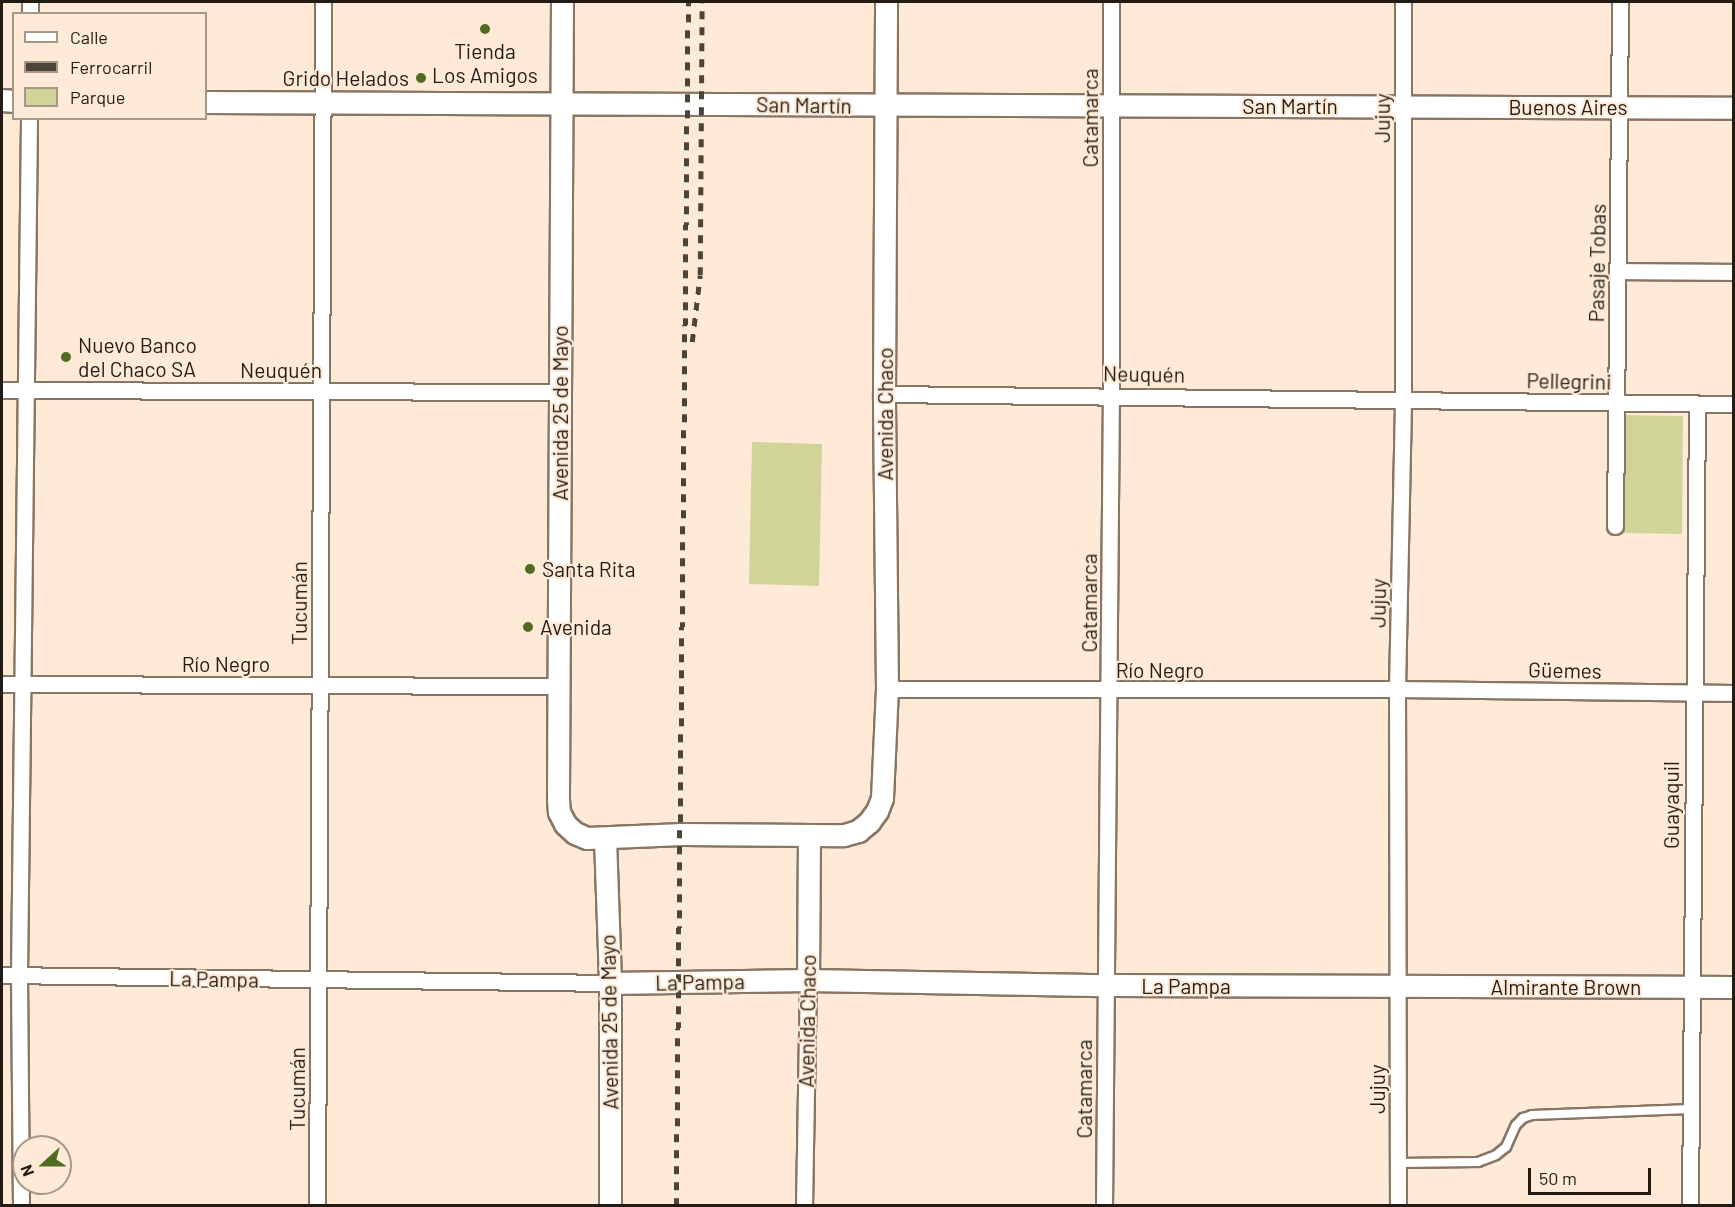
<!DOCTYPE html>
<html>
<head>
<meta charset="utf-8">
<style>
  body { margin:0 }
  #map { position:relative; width:1735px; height:1207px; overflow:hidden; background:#feead6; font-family:Barlow,sans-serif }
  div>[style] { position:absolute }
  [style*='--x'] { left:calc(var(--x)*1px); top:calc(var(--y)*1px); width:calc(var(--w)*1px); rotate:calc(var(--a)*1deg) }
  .green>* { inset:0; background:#d1d498 }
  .roads { filter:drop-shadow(2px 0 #887664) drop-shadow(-2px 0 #887664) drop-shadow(0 2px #887664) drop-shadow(0 -2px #887664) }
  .lane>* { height:8px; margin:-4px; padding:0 4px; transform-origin:4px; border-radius:4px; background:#fff }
  .street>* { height:15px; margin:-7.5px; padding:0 7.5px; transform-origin:7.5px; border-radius:7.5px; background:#fff }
  .secondary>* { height:21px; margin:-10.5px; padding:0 10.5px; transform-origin:10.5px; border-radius:10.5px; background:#fff }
  .rail>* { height:4.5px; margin-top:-2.25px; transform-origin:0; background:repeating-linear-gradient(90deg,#4c4339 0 8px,transparent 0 16px) }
  .dots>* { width:16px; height:16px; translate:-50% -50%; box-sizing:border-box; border:3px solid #feead6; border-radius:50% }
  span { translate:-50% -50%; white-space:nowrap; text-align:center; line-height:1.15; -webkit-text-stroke:4.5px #feead6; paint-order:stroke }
  .poi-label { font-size:21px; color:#231c15 }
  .right { translate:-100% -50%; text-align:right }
  .left { translate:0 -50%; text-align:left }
  .street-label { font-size:21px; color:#231c15 }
  .frame { position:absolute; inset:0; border:3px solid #231c15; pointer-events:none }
  .legend { position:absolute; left:12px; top:12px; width:195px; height:108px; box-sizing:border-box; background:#feead6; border:2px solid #a69889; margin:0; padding:8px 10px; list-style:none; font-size:18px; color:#231c15 }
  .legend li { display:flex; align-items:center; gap:12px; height:30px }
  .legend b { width:30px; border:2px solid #a69889 }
  .north { position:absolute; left:12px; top:1135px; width:60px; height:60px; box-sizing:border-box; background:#feead6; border:2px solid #a69889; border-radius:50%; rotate:249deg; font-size:16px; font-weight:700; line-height:24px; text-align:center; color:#231c15 }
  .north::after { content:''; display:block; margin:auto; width:21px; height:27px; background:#506c20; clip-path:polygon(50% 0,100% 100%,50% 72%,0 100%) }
  .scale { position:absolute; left:1528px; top:1168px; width:123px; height:27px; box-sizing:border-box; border:3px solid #231c15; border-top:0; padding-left:8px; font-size:18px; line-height:21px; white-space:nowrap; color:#231c15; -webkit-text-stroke:4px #feead6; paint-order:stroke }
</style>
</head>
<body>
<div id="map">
  <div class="green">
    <i style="clip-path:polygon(1626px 415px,1683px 416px,1682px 534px,1624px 533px)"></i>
    <i style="clip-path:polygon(752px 442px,822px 444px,819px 586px,749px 584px)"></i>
  </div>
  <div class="roads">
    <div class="lane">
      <i style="--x:1398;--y:1163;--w:80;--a:-0.7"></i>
      <i style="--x:1478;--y:1162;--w:19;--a:-21"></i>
      <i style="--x:1496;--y:1155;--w:13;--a:-39"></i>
      <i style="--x:1506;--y:1147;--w:24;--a:-66"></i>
      <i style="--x:1516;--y:1125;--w:10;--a:-45"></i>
      <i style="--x:1523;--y:1118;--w:9;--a:-18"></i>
      <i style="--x:1532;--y:1115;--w:159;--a:-2.2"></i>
    </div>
    <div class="street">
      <i style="--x:30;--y:14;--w:12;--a:-90"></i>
      <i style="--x:1618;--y:271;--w:116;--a:0.5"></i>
      <i style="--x:2;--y:390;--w:558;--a:0.21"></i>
      <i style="--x:884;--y:394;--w:850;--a:0.67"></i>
      <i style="--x:1615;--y:526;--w:524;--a:-89.45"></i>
      <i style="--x:2;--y:684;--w:557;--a:0.21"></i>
      <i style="--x:887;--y:689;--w:510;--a:0"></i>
      <i style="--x:1397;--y:689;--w:337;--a:0.7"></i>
      <i style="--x:2;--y:975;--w:608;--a:0.75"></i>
      <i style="--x:21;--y:1206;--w:231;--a:-90.5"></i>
      <i style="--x:19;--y:975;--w:857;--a:-89.33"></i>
      <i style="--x:317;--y:1206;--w:1204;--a:-89.71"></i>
      <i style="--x:804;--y:1206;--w:226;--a:-89"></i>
      <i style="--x:1104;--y:1206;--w:811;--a:-89.51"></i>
      <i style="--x:1111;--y:395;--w:393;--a:-90"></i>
      <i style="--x:1398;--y:1206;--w:517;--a:-90.11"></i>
      <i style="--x:1397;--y:689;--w:291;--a:-88.8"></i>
      <i style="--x:1403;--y:398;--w:396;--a:-90"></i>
      <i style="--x:1690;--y:1206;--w:802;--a:-89.5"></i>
    </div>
    <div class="secondary">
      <i style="--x:562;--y:2;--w:797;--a:90.29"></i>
      <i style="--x:558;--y:799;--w:13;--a:86"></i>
      <i style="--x:559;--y:812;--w:13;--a:63"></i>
      <i style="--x:565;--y:824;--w:13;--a:42"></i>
      <i style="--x:575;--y:833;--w:13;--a:23"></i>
      <i style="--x:587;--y:838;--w:95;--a:-2.4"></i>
      <i style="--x:682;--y:834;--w:162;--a:0.4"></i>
      <i style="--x:844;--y:835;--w:15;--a:-16"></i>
      <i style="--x:858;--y:831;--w:14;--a:-39"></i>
      <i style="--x:869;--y:822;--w:14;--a:-54"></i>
      <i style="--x:877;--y:811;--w:14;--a:-69"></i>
      <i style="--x:882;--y:798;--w:109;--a:-87.4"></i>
      <i style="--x:887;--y:689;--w:295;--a:-90.6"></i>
      <i style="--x:884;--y:394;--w:392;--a:-89.7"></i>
      <i style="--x:2;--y:100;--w:12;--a:5"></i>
      <i style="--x:206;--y:102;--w:1528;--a:0.22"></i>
      <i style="--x:605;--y:838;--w:145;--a:88"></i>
      <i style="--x:610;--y:983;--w:223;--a:90"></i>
      <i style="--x:808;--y:980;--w:144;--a:-89.6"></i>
      <i style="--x:610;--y:983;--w:198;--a:-0.9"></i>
      <i style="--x:808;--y:980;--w:297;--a:1"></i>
      <i style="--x:1105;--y:985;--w:629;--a:0.18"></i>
    </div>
  </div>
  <div class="rail">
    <i style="--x:692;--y:342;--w:67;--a:-83.2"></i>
    <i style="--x:700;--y:275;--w:273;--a:-89.6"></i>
    <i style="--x:676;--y:1206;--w:1204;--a:-89.43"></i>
  </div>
  <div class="dots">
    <i style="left:485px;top:29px;background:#506c20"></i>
    <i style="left:421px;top:78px;background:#506c20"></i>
    <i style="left:66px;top:357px;background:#506c20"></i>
    <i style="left:530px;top:569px;background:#506c20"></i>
    <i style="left:528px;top:627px;background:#506c20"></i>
  </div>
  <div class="poi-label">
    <span style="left:485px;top:63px">Tienda<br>Los Amigos</span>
    <span class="right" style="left:409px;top:78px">Grido Helados</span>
    <span class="left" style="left:78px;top:357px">Nuevo Banco<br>del Chaco SA</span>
    <span class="left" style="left:542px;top:569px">Santa Rita</span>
    <span class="left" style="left:540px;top:627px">Avenida</span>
  </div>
  <div class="street-label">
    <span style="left:804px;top:105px;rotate:1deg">San Martín</span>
    <span style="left:1290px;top:106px">San Martín</span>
    <span style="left:1568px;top:107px">Buenos Aires</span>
    <span style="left:1090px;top:118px;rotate:-90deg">Catamarca</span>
    <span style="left:1382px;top:118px;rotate:-90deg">Jujuy</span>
    <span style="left:1597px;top:263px;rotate:-89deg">Pasaje Tobas</span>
    <span style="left:281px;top:370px">Neuquén</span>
    <span style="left:1144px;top:374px;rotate:1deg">Neuquén</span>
    <span style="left:1569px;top:381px;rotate:1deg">Pellegrini</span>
    <span style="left:560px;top:413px;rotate:-90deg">Avenida 25 de Mayo</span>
    <span style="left:885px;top:414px;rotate:-90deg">Avenida Chaco</span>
    <span style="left:299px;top:603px;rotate:-90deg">Tucumán</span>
    <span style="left:1089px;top:603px;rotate:-90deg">Catamarca</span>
    <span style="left:1378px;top:603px;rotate:-89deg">Jujuy</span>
    <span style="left:226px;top:664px">Río Negro</span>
    <span style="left:1160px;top:670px">Río Negro</span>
    <span style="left:1565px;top:670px;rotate:1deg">Güemes</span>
    <span style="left:1671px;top:805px;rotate:-90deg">Guayaquil</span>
    <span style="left:214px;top:979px;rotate:1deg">La Pampa</span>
    <span style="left:700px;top:982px;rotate:-1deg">La Pampa</span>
    <span style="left:1186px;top:986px">La Pampa</span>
    <span style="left:1566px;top:987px">Almirante Brown</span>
    <span style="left:807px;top:1021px;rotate:-89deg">Avenida Chaco</span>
    <span style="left:609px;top:1022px;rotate:-91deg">Avenida 25 de Mayo</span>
    <span style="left:297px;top:1089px;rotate:-90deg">Tucumán</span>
    <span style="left:1084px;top:1089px;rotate:-90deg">Catamarca</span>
    <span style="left:1377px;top:1089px;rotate:-90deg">Jujuy</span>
  </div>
  <div class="frame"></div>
  <ul class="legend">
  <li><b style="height:8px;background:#fff"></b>Calle</li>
  <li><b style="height:8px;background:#4c4339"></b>Ferrocarril</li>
  <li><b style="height:16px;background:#d1d498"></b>Parque</li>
  </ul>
  <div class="north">N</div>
  <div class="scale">50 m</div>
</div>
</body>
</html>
